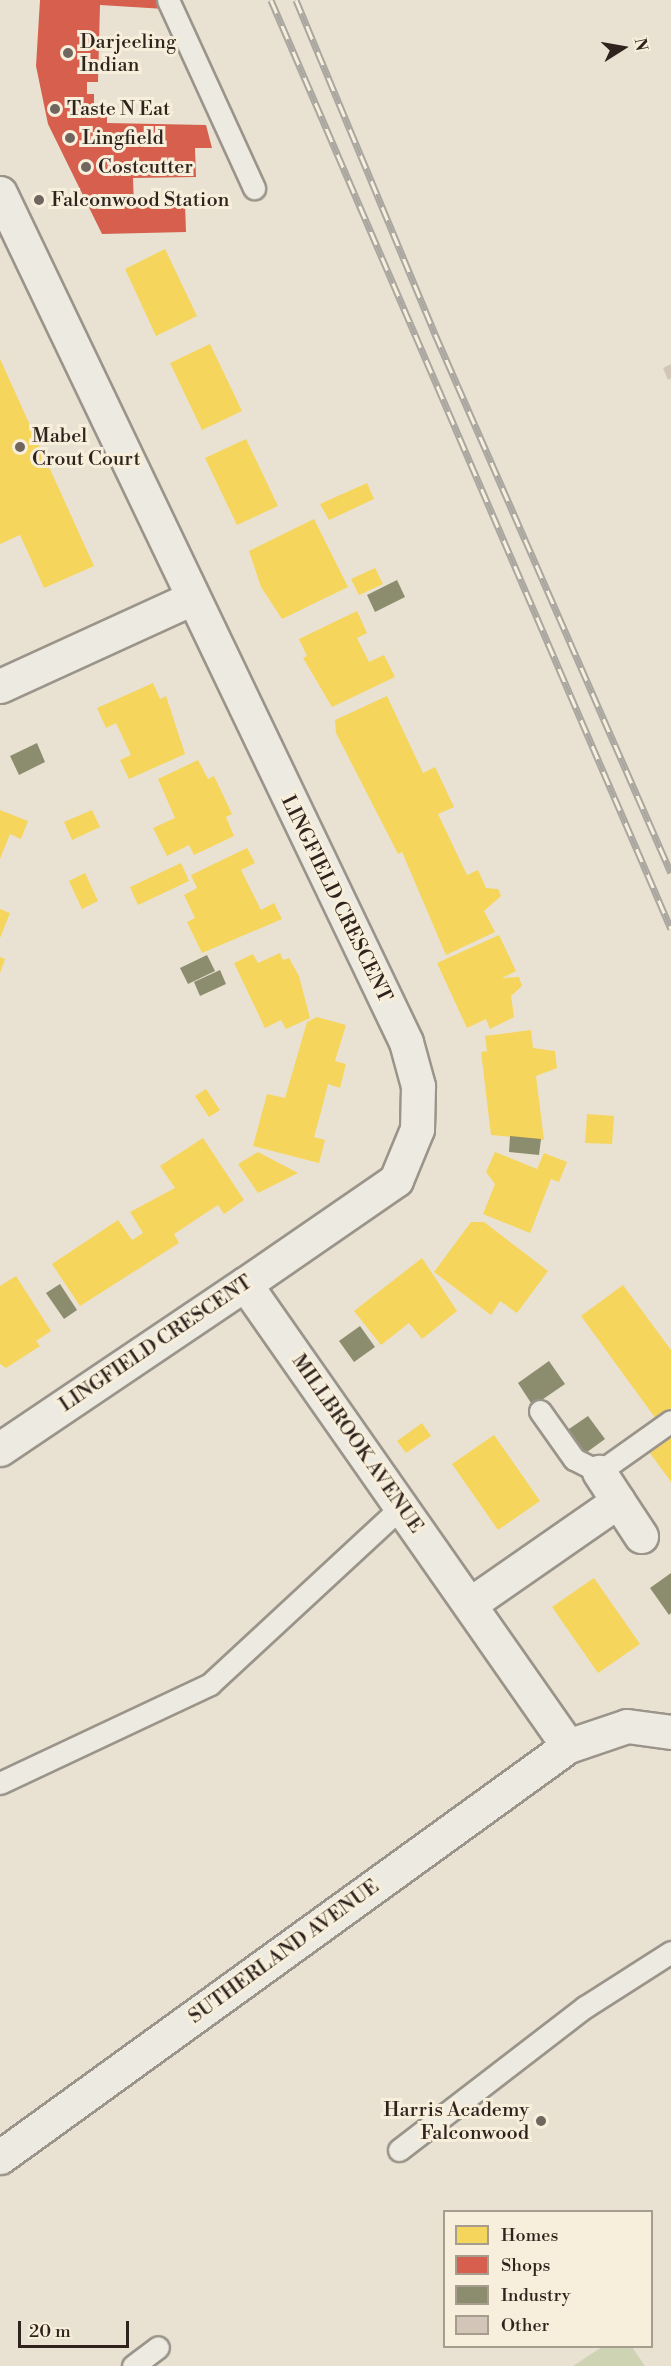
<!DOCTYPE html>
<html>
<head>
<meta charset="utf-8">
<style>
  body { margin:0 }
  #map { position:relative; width:671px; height:2366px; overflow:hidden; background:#e9e2d2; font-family:"Libre Bodoni",serif }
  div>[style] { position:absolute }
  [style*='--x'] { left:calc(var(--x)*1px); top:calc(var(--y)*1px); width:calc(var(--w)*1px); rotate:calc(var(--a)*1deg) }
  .green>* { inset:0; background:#ced3b3 }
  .homes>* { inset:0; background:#f6d55c }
  .shops>* { inset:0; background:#d6604d }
  .industry>* { inset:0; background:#8c8c6e }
  .building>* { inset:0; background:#d3c6b8 }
  .roads { filter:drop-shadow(2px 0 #9a948a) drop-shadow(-2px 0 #9a948a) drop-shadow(0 2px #9a948a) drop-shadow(0 -2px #9a948a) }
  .lane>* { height:21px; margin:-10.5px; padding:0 10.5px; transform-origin:10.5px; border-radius:10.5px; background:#edeae1 }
  .street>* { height:33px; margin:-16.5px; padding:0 16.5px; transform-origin:16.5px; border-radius:16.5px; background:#edeae1 }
  .secondary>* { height:33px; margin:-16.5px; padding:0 16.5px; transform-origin:16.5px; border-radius:16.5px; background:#edeae1 }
  .rail>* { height:7px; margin-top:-3.5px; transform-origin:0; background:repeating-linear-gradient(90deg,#f7efdb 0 14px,#aaa6a0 0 28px); box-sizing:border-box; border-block:2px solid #aaa6a0 }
  .dots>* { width:16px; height:16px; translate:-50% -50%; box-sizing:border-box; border:3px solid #f7efdb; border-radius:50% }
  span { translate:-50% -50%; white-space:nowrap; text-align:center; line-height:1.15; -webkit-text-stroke:6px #f7efdb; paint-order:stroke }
  .poi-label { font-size:20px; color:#30231e }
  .left { translate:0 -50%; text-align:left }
  .right { translate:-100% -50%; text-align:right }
  .street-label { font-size:20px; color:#30231e }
  .legend { position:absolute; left:443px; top:2210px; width:210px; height:138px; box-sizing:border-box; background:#f7efdb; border:2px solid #a79d8f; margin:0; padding:8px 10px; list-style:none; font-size:18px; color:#30231e }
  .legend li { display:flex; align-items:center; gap:12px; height:30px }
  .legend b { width:30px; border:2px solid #a79d8f }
  .north { position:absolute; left:593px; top:18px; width:60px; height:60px; -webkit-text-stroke:4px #f7efdb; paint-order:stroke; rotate:79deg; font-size:16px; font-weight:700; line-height:24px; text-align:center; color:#30231e }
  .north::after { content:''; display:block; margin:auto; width:21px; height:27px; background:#30231e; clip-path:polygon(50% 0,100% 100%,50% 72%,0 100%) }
  .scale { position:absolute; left:18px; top:2321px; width:111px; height:27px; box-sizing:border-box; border:3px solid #30231e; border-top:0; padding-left:8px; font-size:18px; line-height:21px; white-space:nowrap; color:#30231e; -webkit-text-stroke:4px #f7efdb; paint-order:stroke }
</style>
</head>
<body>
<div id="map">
  <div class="green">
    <i style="clip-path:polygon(602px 2347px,632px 2347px,645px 2366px,573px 2366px)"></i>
  </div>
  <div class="homes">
    <i style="clip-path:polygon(165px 249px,197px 316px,156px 336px,125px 269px)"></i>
    <i style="clip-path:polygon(210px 344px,242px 411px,202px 430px,170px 363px)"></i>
    <i style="clip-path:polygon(0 359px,94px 566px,44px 588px,20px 535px,0 544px)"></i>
    <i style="clip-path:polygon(246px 439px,278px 506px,237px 525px,205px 458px)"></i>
    <i style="clip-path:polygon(367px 483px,374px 499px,329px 520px,320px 504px)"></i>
    <i style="clip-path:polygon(314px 519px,348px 587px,282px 619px,261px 587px,249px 551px)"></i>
    <i style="clip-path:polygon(375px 568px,383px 584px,359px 595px,351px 579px)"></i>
    <i style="clip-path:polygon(357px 611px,367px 633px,357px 638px,369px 662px,384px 655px,395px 677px,332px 707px,303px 658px,307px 656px,299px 639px)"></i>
    <i style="clip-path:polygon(153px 683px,160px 699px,166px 696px,185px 754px,129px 779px,120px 760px,131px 755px,116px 723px,106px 728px,97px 708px)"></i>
    <i style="clip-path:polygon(387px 696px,423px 773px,435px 767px,454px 807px,438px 814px,467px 875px,478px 870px,486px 888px,498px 889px,501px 896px,484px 911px,495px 932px,446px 955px,402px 852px,398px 854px,336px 733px,335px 720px)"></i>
    <i style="clip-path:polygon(198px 760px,208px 779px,214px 776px,232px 814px,226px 817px,234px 836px,194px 855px,189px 845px,167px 856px,153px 828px,175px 818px,158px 779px)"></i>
    <i style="clip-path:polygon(0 810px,28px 821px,21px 839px,10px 834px,0 859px)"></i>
    <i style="clip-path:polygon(92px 810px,100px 827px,72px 840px,64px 822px)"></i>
    <i style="clip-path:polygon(247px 848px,255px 863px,241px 870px,261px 910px,274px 903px,282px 919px,202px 953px,187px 922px,195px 918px,184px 895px,197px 888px,191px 875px)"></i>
    <i style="clip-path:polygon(181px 863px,189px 881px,138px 905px,130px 887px)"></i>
    <i style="clip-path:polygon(85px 873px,98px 901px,82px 909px,69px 881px)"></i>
    <i style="clip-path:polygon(0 909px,10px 913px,0 938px)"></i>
    <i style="clip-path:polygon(499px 935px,516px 971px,502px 978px,519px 977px,522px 986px,511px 996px,514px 1017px,490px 1029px,486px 1019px,467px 1028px,437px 963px)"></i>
    <i style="clip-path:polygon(280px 953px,283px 960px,289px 958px,299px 976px,310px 1018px,286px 1029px,281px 1020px,265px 1028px,234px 963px,253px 954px,258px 963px)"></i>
    <i style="clip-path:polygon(0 957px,5px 959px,0 973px)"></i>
    <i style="clip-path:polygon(317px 1017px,346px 1025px,335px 1061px,346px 1064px,340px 1088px,328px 1084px,322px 1108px,314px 1137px,325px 1140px,319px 1163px,253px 1146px,267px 1094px,285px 1098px,307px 1022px)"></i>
    <i style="clip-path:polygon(531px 1030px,533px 1048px,555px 1051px,557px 1068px,536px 1076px,544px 1140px,491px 1135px,481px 1052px,487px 1051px,485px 1036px)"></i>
    <i style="clip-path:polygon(206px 1089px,220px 1110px,209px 1117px,195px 1096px)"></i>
    <i style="clip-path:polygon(587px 1114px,614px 1116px,612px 1144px,585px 1143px)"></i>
    <i style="clip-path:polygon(203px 1138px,244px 1200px,224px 1214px,218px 1205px,174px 1234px,179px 1243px,80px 1306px,52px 1264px,118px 1220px,132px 1240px,143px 1233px,130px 1212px,175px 1188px,160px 1166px)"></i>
    <i style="clip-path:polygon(258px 1152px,298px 1173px,258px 1193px,238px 1164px)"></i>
    <i style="clip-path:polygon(495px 1152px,537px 1169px,544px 1153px,567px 1162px,559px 1182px,551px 1179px,530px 1233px,483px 1214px,495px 1184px,486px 1172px)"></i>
    <i style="clip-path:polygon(471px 1222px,484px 1222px,548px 1271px,517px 1313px,500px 1301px,491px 1315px,434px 1272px)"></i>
    <i style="clip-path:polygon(422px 1258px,457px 1311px,422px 1339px,409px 1323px,381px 1345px,354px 1311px)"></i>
    <i style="clip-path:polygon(16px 1276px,51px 1331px,36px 1341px,40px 1346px,6px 1368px,0 1364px,0 1286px)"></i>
    <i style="clip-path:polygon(623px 1285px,671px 1350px,671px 1408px,656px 1419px,581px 1316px)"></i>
    <i style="clip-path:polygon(422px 1423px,431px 1436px,406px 1453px,397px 1441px)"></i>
    <i style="clip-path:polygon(494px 1435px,540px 1501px,498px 1530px,452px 1464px)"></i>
    <i style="clip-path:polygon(671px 1438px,671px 1482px,650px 1453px)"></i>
    <i style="clip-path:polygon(594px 1578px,640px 1644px,598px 1673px,552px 1607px)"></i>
  </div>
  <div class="shops">
    <i style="clip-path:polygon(40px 0,161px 0,165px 9px,100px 5px,98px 82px,87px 82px,87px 94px,94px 94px,94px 108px,107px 108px,107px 123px,206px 125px,212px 148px,195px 148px,196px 177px,133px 178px,134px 206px,185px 204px,186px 232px,102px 234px,48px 124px,36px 66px)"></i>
  </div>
  <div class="industry">
    <i style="clip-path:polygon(397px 580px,405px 597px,375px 612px,367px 595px)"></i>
    <i style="clip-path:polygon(37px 743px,45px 762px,19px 775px,10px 756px)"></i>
    <i style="clip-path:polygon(207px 955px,215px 971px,188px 984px,180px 968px)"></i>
    <i style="clip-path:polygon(220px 970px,226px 984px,200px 996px,194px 982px)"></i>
    <i style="clip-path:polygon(510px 1136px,541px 1139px,539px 1155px,509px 1152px)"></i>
    <i style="clip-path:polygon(60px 1284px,77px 1310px,64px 1319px,46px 1293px)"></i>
    <i style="clip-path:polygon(360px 1326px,375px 1347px,354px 1362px,339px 1341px)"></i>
    <i style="clip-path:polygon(549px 1361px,565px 1384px,533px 1406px,518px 1383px)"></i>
    <i style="clip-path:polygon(588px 1416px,605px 1439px,583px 1455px,566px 1431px)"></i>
    <i style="clip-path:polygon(671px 1573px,671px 1613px,669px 1615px,650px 1588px)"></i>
  </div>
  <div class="building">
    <i style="clip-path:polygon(671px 364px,671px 378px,668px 380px,663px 368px)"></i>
  </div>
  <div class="roads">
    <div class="lane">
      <i style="--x:168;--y:0;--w:207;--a:65.4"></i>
      <i style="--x:540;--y:1411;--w:59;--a:54.7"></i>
      <i style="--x:574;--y:1459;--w:28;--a:27"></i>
      <i style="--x:599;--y:1472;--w:88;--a:-35.3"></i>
      <i style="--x:0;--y:1783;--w:232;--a:-25.2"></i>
      <i style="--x:210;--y:1684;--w:260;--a:-42.8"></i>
      <i style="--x:399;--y:2150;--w:235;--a:-37.6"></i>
      <i style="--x:585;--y:2007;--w:102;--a:-32.6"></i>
      <i style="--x:133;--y:2366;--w:31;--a:-37"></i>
    </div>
    <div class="street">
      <i style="--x:0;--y:686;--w:211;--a:-24.6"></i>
      <i style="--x:0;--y:1449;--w:295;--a:-34"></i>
      <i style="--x:618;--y:1501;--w:42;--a:56.7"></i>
      <i style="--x:470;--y:1604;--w:180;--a:-34.8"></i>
      <i style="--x:618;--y:1501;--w:35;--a:-123"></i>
      <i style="--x:0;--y:2157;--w:701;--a:-35.89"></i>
    </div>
    <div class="secondary">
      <i style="--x:0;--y:193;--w:941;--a:64.44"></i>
      <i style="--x:406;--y:1042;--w:46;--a:74.7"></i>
      <i style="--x:418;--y:1086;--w:43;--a:91.3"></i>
      <i style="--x:417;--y:1129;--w:55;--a:112.4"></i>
      <i style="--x:396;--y:1180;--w:183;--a:145.4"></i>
      <i style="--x:245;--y:1284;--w:564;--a:55.04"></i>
      <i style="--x:568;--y:1746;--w:62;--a:-18.7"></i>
      <i style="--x:627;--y:1726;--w:44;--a:7.8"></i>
    </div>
  </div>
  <div class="rail">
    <i style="--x:271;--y:0;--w:1011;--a:66.7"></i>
    <i style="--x:296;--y:0;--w:362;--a:67.4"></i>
    <i style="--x:435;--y:334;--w:588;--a:66.35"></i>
  </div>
  <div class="dots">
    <i style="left:68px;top:53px;background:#71665d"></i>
    <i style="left:55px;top:109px;background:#71665d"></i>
    <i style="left:70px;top:138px;background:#71665d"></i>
    <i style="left:86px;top:167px;background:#71665d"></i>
    <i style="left:39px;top:200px;background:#71665d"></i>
    <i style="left:20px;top:447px;background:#71665d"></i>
    <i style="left:541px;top:2121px;background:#71665d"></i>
  </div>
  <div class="poi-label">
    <span class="left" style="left:80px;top:54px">Darjeeling<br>Indian</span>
    <span class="left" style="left:67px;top:109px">Taste N Eat</span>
    <span class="left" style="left:82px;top:138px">Lingfield</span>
    <span class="left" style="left:98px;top:167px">Costcutter</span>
    <span class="left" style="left:51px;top:200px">Falconwood Station</span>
    <span class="left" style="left:32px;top:448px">Mabel<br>Crout Court</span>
    <span class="right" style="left:529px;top:2122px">Harris Academy<br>Falconwood</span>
  </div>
  <div class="street-label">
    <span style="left:336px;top:899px;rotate:64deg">LINGFIELD CRESCENT</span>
    <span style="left:156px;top:1344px;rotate:-34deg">LINGFIELD CRESCENT</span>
    <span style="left:357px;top:1444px;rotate:55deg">MILLBROOK AVENUE</span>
    <span style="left:284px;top:1952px;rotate:-36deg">SUTHERLAND AVENUE</span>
  </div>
  <ul class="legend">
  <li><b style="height:16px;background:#f6d55c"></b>Homes</li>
  <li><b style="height:16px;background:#d6604d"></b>Shops</li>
  <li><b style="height:16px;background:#8c8c6e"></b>Industry</li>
  <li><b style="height:16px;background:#d3c6b8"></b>Other</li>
  </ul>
  <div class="north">N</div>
  <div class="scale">20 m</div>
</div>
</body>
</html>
